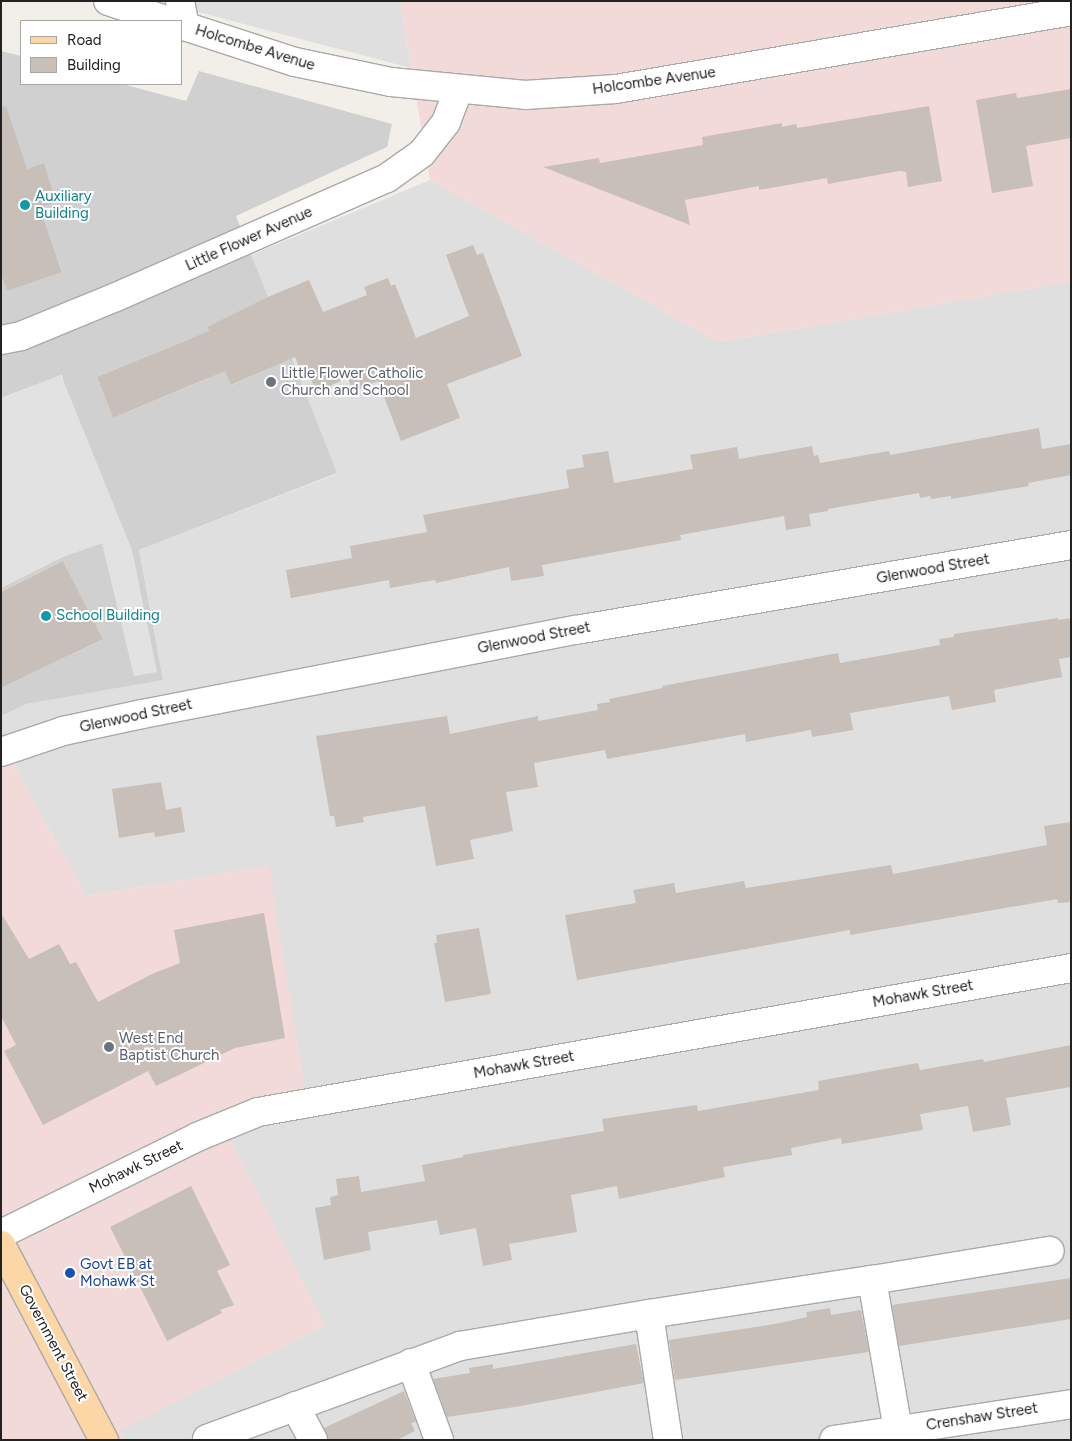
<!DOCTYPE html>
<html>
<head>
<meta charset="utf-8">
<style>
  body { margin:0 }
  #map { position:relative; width:1072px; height:1441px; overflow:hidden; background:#f2efe9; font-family:Figtree,sans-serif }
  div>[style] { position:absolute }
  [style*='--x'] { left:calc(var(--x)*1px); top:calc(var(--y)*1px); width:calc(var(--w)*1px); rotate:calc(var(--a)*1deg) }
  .residential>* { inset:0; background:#e0dfdf }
  .commercial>* { inset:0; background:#f2dad9 }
  .religious>* { inset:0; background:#d0d0d0 }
  .parking>* { inset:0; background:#e2e2e2 }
  .building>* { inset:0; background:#c7bfb8 }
  .roads { filter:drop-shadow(1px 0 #a9a9a9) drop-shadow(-1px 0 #a9a9a9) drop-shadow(0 1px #a9a9a9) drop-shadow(0 -1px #a9a9a9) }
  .minor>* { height:28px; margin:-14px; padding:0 14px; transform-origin:14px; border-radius:14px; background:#fff }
  .major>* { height:28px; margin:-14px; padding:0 14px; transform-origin:14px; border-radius:14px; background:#fcd6a4 }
  .dots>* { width:14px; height:14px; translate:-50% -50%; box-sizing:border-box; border:2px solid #fff; border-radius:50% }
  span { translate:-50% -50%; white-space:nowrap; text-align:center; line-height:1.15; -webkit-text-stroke:4px #fff; paint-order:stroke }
  .street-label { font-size:15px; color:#222 }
  .culture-label { font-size:15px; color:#0d838f }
  .left { translate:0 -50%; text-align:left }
  .worship-label { font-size:15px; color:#5b616d }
  .transit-label { font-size:15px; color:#164399 }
  .frame { position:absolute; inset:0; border:2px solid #222; pointer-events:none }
  .legend { position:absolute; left:20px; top:20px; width:162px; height:65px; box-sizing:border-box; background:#fff; border:1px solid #a7a7a7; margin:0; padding:6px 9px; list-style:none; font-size:15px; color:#222 }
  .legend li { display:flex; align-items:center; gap:10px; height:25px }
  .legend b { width:25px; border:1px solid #a7a7a7 }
</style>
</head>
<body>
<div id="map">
  <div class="residential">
    <i style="clip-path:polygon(156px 1px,400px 1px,411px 68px)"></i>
    <i style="clip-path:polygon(430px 180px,718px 342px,1071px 282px,1071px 1440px,126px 1440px,121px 1430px,325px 1325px,215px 1111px,269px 866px,86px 896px,10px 758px,1px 738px,1px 716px,25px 704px,163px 680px,139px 550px,337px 474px,251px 255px)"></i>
  </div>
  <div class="commercial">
    <i style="clip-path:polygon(400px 1px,1071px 1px,1071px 282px,718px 342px,430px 180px)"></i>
    <i style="clip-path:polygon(10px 758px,86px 896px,269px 866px,306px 1093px,215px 1111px,325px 1325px,122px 1430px,126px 1440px,1px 1440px,1px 763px)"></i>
  </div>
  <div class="religious">
    <i style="clip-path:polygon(evenodd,1px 51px,21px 56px,21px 84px,122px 84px,186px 101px,199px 71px,392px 124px,387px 147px,236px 216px,337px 473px,139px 550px,163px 680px,26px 704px,1px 716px,1px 688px,103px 639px,63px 561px,1px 592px,1px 588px,62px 557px,102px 543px,134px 675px,62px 375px,1px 398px,1px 275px,7px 291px,62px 271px,40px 208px,56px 202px,44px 164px,23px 170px,1px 122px,1px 51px,247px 309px,272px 367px,232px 385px,207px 327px,247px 309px,1px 51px,192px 338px,209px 378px,113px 418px,97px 377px,192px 338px)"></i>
  </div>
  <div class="parking">
    <i style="clip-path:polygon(61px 375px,132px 550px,157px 672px,134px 676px,102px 543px,62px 557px,1px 588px,1px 398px)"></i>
  </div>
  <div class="building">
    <i style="clip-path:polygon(1071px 89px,1071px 138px,1026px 146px,1033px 186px,992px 193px,976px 100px,1016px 93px,1017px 98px)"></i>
    <i style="clip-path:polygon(6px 106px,27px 169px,44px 163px,56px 202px,40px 208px,62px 272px,7px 291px,1px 275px,1px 107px)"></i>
    <i style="clip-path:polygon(929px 106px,942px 181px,908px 187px,906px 172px,899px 171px,828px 184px,827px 178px,759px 190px,759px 186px,685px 200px,690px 225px,543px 167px,599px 158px,600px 163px,703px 145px,702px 137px,782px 123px,782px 127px,796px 124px,797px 128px)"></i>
    <i style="clip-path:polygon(473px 245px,477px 255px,483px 253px,522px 356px,447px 384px,460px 418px,401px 441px,378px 381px,354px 391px,347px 378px,316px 392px,309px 373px,302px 375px,295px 357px,231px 385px,225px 371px,113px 418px,97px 377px,209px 331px,207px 327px,270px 296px,309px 280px,323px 312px,367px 295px,364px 287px,388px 278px,391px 286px,395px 284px,416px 338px,469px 316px,446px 255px)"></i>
    <i style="clip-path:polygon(1039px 428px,1042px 449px,1071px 444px,1071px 475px,1028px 483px,1029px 486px,951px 499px,951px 496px,931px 499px,930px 496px,920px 498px,919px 493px,828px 509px,828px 511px,809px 514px,811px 526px,786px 530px,784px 516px,680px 535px,681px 540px,542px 565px,544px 576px,511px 581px,509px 567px,436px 583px,435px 580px,390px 588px,389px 580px,291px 598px,286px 570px,352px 558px,350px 546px,427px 532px,423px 515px,569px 488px,566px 470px,584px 467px,582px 455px,608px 451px,614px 483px,693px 469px,690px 455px,737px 447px,739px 459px,812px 446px,814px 456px,818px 455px,820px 463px,889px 451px,890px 455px)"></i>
    <i style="clip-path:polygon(63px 561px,103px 639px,1px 688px,1px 592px)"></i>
    <i style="clip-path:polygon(1058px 618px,1058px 620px,1071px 618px,1071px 657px,1059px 659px,1062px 677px,994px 690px,996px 702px,952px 710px,949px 696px,850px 713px,853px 730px,812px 737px,811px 730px,746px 742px,745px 734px,607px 759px,605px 750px,534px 763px,538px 787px,506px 792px,513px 831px,470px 840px,474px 859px,436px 866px,425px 806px,363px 817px,364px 822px,336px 827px,334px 816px,330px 816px,316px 736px,447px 716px,450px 734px,538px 716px,538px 721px,598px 710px,597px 704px,610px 702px,609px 699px,663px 688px,662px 686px,838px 653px,840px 663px,940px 645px,939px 639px,954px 637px,954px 634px)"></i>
    <i style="clip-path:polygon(161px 782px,166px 810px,181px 807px,185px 832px,155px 837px,154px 832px,119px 838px,112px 789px)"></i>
    <i style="clip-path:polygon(1071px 822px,1071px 902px,1058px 903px,1057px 899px,850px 935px,850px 930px,577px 980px,565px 915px,636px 903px,633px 890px,674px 883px,676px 893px,744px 881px,746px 888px,891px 865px,893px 874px,1047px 845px,1044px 826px)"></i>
    <i style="clip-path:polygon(1px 913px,29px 959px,59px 944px,70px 964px,76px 962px,98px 1002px,152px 974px,180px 963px,174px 930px,264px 913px,285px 1038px,235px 1048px,156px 1086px,148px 1071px,43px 1125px,4px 1051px,16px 1045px,1px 1016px)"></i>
    <i style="clip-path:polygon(479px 928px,491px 994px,445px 1002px,434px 943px,437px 943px,436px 935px)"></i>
    <i style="clip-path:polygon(1071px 1045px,1071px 1087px,1006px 1098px,1011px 1125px,973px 1132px,968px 1106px,920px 1114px,923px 1130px,842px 1144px,841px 1138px,791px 1148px,792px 1155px,723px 1167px,725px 1177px,619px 1199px,617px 1186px,571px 1195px,577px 1232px,509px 1244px,512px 1260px,483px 1266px,476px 1228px,440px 1235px,437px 1220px,368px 1232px,371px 1250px,324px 1260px,315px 1208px,331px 1205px,330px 1197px,338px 1195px,336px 1179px,359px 1176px,361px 1192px,425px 1181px,422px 1165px,463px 1157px,463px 1155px,604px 1131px,602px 1119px,697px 1105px,698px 1111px,819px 1090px,818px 1081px,918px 1063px,920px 1070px,983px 1059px,984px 1062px)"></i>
    <i style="clip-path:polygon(191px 1186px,230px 1265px,217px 1271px,234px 1305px,220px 1310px,222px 1313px,167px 1341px,110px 1227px)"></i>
    <i style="clip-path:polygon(1071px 1278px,1071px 1319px,899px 1346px,892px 1305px)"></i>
    <i style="clip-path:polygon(830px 1308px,831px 1315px,861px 1310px,869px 1352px,675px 1380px,669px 1340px,775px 1324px,807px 1317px,806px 1312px)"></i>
    <i style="clip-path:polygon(636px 1344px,644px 1383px,515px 1407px,447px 1417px,433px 1379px,470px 1373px,469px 1368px,493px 1364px,493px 1369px)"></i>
    <i style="clip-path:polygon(404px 1391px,416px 1422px,411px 1423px,415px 1431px,397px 1440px,328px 1440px,324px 1428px)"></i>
  </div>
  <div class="roads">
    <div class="minor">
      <i style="--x:108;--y:1;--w:63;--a:18.4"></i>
      <i style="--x:180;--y:1;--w:26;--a:79"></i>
      <i style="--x:181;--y:25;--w:120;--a:18"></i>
      <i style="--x:295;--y:62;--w:98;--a:11.8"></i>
      <i style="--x:391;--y:82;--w:135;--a:5.5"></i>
      <i style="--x:525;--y:95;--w:91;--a:-3.8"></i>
      <i style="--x:616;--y:89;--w:462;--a:-9.7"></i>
      <i style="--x:1;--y:340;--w:20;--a:-11"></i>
      <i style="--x:21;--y:336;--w:103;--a:-22.3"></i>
      <i style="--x:116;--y:297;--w:296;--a:-23.7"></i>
      <i style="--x:387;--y:178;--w:43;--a:-35.5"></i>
      <i style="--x:422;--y:153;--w:39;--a:-52"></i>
      <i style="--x:446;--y:122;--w:34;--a:-69"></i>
      <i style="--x:1;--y:752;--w:65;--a:-18.7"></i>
      <i style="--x:63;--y:731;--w:81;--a:-12.1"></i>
      <i style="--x:142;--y:714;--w:442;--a:-11"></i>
      <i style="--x:576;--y:630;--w:502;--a:-9.74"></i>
      <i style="--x:1;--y:1234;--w:219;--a:-26.3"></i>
      <i style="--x:197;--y:1137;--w:66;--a:-22.3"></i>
      <i style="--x:258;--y:1112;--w:826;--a:-10.04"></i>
      <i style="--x:411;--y:1363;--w:82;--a:70"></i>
      <i style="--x:295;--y:1406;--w:38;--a:62"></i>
      <i style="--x:898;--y:1430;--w:152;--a:-99.8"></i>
      <i style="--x:872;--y:1280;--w:180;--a:-9.3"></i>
      <i style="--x:207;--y:1439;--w:270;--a:-20.2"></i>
      <i style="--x:460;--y:1346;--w:192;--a:-9.6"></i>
      <i style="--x:668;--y:1440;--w:127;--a:-98.6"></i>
      <i style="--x:649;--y:1314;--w:226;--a:-8.7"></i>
      <i style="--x:834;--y:1440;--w:240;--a:-8.6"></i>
    </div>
    <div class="major">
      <i style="--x:1;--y:1245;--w:221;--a:62.2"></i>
    </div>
  </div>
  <div class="dots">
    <i style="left:25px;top:205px;background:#0f9aa8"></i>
    <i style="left:271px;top:382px;background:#6b7280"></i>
    <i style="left:46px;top:616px;background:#0f9aa8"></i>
    <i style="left:109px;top:1047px;background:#6b7280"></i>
    <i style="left:70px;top:1273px;background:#1a4fb4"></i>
  </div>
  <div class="street-label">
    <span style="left:255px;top:48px;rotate:17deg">Holcombe Avenue</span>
    <span style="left:654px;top:81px;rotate:-8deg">Holcombe Avenue</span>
    <span style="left:249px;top:239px;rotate:-24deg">Little Flower Avenue</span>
    <span style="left:933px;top:569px;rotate:-10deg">Glenwood Street</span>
    <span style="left:534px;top:638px;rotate:-11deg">Glenwood Street</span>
    <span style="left:136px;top:716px;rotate:-12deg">Glenwood Street</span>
    <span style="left:923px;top:994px;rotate:-10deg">Mohawk Street</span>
    <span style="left:524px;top:1065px;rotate:-10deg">Mohawk Street</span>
    <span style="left:136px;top:1167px;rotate:-26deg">Mohawk Street</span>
    <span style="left:53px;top:1343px;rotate:62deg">Government Street</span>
    <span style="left:982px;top:1417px;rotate:-9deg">Crenshaw Street</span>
  </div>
  <div class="culture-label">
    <span class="left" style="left:35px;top:205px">Auxiliary<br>Building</span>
    <span class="left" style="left:56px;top:616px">School Building</span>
  </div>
  <div class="worship-label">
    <span class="left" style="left:281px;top:382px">Little Flower Catholic<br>Church and School</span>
    <span class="left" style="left:119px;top:1047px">West End<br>Baptist Church</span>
  </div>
  <div class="transit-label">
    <span class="left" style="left:80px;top:1273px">Govt EB at<br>Mohawk St</span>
  </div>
  <div class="frame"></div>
  <ul class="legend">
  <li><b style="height:6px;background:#fcd6a4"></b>Road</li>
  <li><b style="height:14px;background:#c7bfb8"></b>Building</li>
  </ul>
</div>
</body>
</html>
